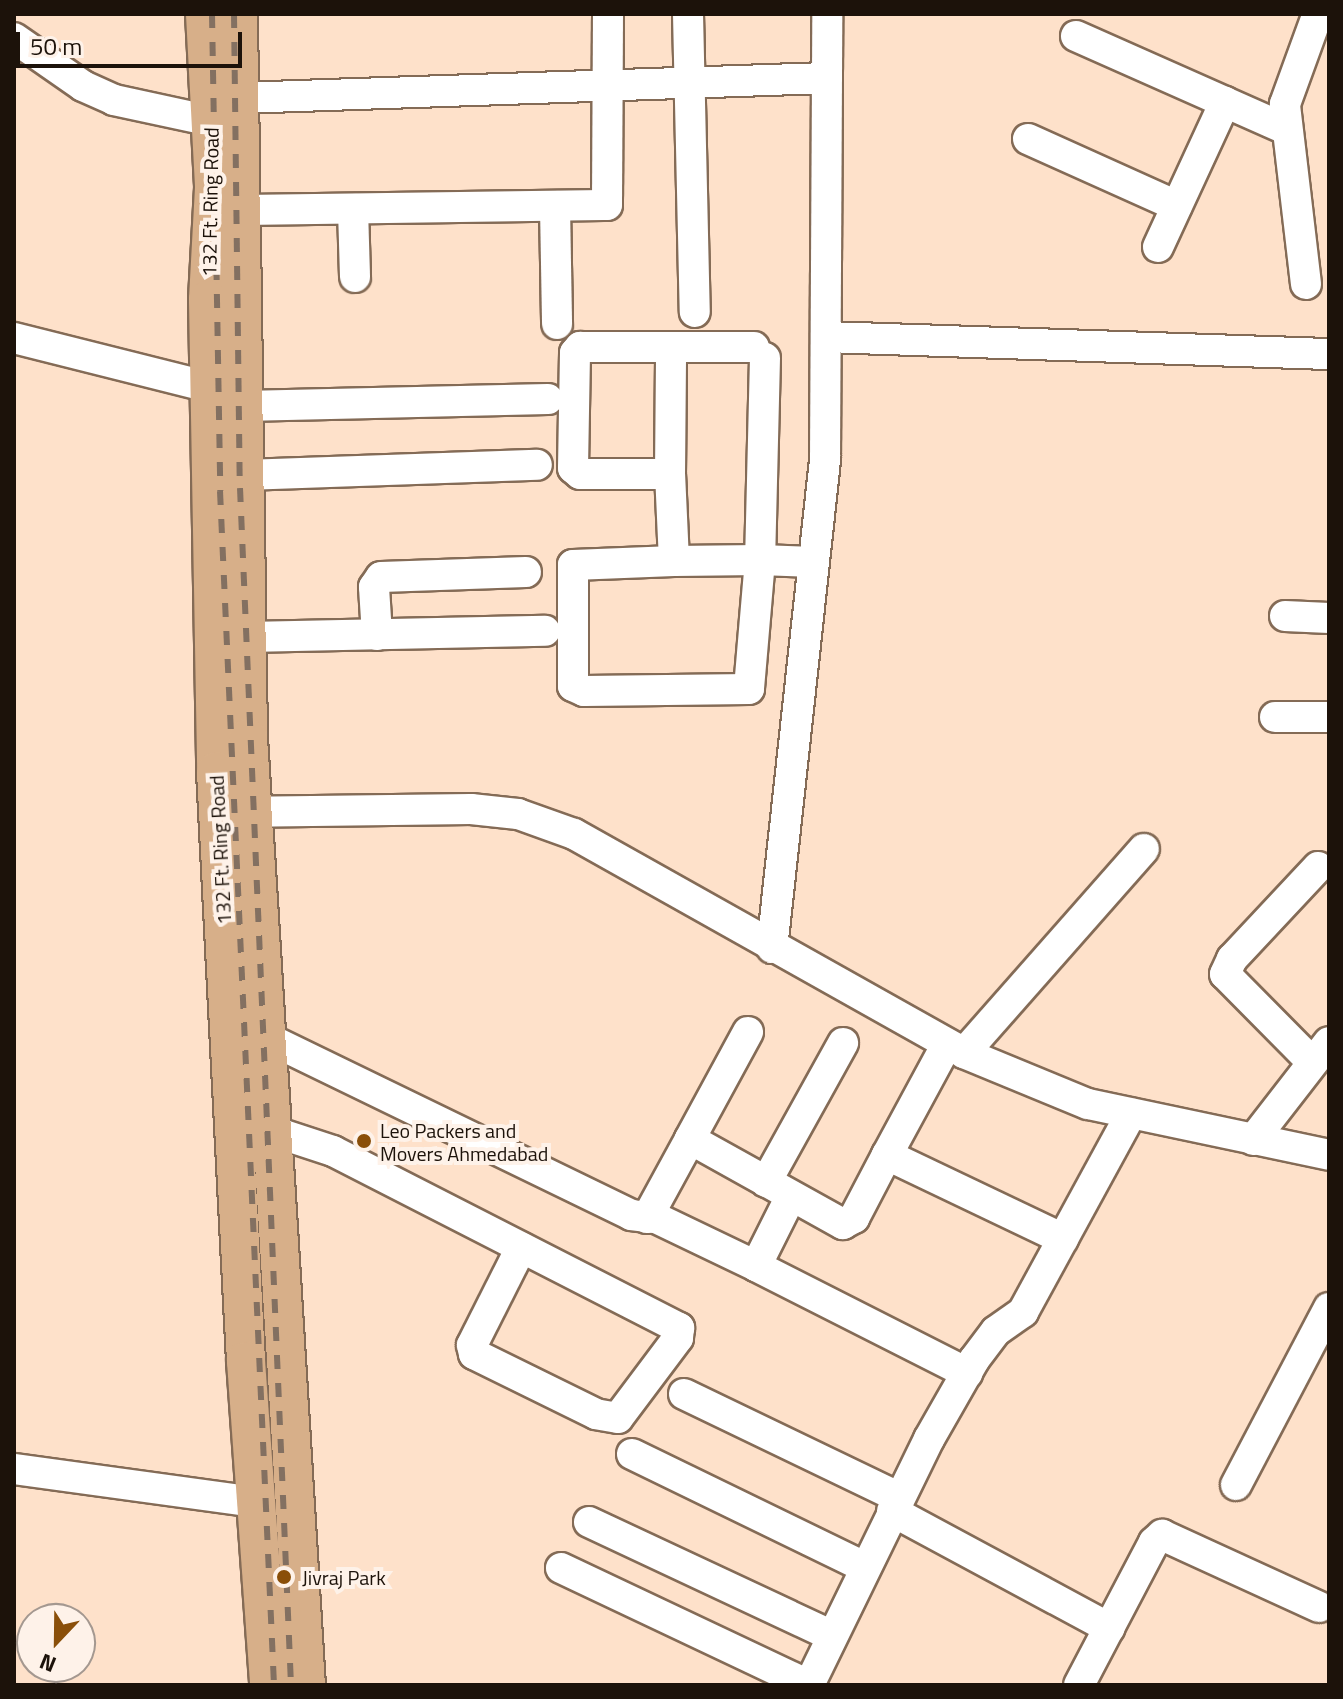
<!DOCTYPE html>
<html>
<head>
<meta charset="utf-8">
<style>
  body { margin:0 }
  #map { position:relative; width:1343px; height:1699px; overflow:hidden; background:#fee1ca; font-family:"Titillium Web",sans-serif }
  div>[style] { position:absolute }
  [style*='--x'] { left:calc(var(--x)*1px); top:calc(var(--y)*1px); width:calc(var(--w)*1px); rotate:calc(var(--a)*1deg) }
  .roads { filter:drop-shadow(2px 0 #846b56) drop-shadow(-2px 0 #846b56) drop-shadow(0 2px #846b56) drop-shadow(0 -2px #846b56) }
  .minor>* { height:30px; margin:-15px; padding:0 15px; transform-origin:15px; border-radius:15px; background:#fff }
  .major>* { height:38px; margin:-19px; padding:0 19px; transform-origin:19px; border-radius:19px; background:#d7af89 }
  .rail>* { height:6px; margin-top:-3px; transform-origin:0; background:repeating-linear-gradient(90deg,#837061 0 14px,transparent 0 28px) }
  .dots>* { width:22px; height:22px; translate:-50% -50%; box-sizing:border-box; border:4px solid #fef2e9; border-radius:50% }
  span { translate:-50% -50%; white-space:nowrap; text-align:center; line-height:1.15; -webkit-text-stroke:8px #fef2e9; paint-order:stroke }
  .street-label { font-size:20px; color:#1c120a }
  .poi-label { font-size:20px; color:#1c120a }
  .left { translate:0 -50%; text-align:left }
  .frame { position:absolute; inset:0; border:16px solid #1c120a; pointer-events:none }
  .north { position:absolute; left:16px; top:1603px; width:80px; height:80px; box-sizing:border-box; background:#fef2e9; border:2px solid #a49890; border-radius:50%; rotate:202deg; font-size:22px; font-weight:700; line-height:32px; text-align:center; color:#1c120a }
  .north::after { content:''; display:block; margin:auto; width:28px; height:36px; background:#8a4f09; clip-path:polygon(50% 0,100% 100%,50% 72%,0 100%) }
  .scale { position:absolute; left:16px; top:32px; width:226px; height:36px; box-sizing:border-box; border:4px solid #1c120a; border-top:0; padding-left:10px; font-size:24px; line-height:28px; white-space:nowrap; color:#1c120a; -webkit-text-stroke:6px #fef2e9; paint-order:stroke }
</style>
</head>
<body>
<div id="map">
  <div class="roads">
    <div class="minor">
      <i style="--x:688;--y:14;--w:298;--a:88.7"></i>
      <i style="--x:1076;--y:36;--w:230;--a:23.9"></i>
      <i style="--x:14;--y:38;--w:84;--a:34.8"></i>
      <i style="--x:83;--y:86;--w:34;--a:24"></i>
      <i style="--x:114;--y:100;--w:99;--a:12.2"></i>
      <i style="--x:239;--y:98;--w:588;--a:-1.95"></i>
      <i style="--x:1028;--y:139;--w:163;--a:24.2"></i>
      <i style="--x:555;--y:206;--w:118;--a:89"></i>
      <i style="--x:353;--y:209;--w:68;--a:88.3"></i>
      <i style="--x:240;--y:210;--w:367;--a:-0.8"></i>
      <i style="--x:607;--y:205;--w:191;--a:-89.7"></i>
      <i style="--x:1158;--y:247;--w:160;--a:-65.2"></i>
      <i style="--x:1306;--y:284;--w:181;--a:-96.7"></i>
      <i style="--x:1285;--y:104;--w:90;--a:-70"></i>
      <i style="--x:826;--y:337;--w:503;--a:1.94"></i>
      <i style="--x:14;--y:338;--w:201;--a:14.1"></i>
      <i style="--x:765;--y:358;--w:202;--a:91.4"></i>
      <i style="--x:760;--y:560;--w:129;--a:94.9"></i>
      <i style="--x:749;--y:689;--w:165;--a:179.3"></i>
      <i style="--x:584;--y:691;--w:12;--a:-156"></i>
      <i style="--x:573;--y:686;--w:121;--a:-90"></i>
      <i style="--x:573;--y:565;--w:101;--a:-2.3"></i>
      <i style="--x:674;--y:561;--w:86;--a:-0.7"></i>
      <i style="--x:760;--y:560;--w:54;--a:2.1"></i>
      <i style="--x:243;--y:406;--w:305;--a:-1.3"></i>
      <i style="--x:670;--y:474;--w:127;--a:-89.5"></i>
      <i style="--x:244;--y:475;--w:293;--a:-2"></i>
      <i style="--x:674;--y:561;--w:87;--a:-92.6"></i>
      <i style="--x:670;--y:474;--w:90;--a:180"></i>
      <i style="--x:580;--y:474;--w:9;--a:-139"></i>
      <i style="--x:573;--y:468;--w:115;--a:-89"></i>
      <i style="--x:575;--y:353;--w:8;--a:-50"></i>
      <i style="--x:580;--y:347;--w:174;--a:0"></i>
      <i style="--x:1285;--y:616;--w:44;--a:2.6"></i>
      <i style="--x:377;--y:635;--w:48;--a:-93.6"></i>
      <i style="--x:374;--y:587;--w:12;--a:-55"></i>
      <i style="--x:381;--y:577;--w:145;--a:-2"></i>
      <i style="--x:247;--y:637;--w:298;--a:-1.2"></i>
      <i style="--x:1275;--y:717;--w:54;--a:0"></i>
      <i style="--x:233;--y:812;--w:238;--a:-0.7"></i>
      <i style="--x:471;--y:809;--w:47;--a:6.1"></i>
      <i style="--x:518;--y:814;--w:59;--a:19.7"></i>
      <i style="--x:574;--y:834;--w:447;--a:29.3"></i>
      <i style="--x:964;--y:1053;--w:134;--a:22.4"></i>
      <i style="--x:1088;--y:1104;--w:246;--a:11.9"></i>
      <i style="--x:772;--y:948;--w:493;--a:-83.8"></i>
      <i style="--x:825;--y:458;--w:444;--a:-89.7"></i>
      <i style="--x:748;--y:1032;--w:122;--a:118.5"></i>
      <i style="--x:690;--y:1139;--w:175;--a:29.1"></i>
      <i style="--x:843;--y:1224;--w:13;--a:-29"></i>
      <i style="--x:854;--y:1218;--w:71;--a:-62.4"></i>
      <i style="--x:269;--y:1039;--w:403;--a:25.9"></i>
      <i style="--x:631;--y:1215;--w:25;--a:7"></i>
      <i style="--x:656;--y:1218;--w:111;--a:25.6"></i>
      <i style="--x:756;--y:1266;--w:237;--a:26.9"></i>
      <i style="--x:947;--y:1044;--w:126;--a:118.4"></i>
      <i style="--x:887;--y:1155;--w:195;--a:25.5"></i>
      <i style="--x:964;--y:1053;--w:272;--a:-48.6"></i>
      <i style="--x:1311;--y:1061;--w:122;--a:-134.7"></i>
      <i style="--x:1225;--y:974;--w:17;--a:-65"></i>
      <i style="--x:1232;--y:959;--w:126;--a:-46.9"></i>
      <i style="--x:275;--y:1132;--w:61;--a:18.1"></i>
      <i style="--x:333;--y:1151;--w:389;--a:27.1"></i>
      <i style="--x:679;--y:1328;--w:10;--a:96"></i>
      <i style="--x:678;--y:1338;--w:100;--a:126.9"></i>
      <i style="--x:618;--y:1418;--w:22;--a:-170"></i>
      <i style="--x:596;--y:1414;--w:136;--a:-153.8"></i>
      <i style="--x:474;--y:1354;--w:9;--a:-103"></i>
      <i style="--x:472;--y:1345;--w:109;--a:-63.2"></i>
      <i style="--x:1253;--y:1140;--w:124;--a:-52.2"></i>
      <i style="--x:766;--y:1182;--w:159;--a:-61"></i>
      <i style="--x:647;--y:1218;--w:90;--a:-61.4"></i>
      <i style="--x:756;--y:1266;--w:78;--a:-63.4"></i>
      <i style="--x:684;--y:1394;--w:237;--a:25.7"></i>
      <i style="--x:632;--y:1454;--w:259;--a:25.9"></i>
      <i style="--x:14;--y:1469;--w:244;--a:7.8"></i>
      <i style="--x:1236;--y:1485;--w:200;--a:-62.3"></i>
      <i style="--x:892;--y:1511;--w:247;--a:28.3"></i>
      <i style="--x:589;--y:1522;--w:268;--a:25.1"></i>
      <i style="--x:561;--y:1568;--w:274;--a:25.3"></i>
      <i style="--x:809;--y:1685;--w:274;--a:-64"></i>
      <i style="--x:929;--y:1439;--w:91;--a:-60.3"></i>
      <i style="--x:974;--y:1360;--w:36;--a:-53"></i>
      <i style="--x:996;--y:1331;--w:33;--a:-35"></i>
      <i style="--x:1023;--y:1312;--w:226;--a:-61.4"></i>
      <i style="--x:1079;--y:1685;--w:161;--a:-62.3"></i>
      <i style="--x:1154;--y:1542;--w:11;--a:-41"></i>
      <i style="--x:1162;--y:1535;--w:173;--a:24.6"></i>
    </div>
    <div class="major">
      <i style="--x:205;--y:14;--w:174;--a:87"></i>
      <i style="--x:214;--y:188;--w:112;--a:93.1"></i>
      <i style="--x:208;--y:300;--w:471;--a:89"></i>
      <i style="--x:216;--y:771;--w:591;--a:87.09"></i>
      <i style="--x:246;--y:1361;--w:325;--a:85.9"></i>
      <i style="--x:238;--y:14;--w:724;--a:89.21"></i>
      <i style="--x:248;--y:738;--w:949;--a:86.5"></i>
    </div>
  </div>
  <div class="rail">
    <i style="--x:212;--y:14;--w:477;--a:89"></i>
    <i style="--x:220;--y:491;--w:1195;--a:87.41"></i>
    <i style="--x:234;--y:14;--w:474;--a:89.3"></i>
    <i style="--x:240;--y:488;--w:1198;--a:87.56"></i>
  </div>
  <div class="dots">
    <i style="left:364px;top:1141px;background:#8a4f09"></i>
    <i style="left:284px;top:1577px;background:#8a4f09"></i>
  </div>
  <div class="street-label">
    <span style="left:210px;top:202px;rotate:-89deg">132 Ft. Ring Road</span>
    <span style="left:220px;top:850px;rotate:-93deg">132 Ft. Ring Road</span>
  </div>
  <div class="poi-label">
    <span class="left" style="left:380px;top:1142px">Leo Packers and<br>Movers Ahmedabad</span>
    <span class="left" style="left:302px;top:1577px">Jivraj Park</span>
  </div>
  <div class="frame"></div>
  <div class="north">N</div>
  <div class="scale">50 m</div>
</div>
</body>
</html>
